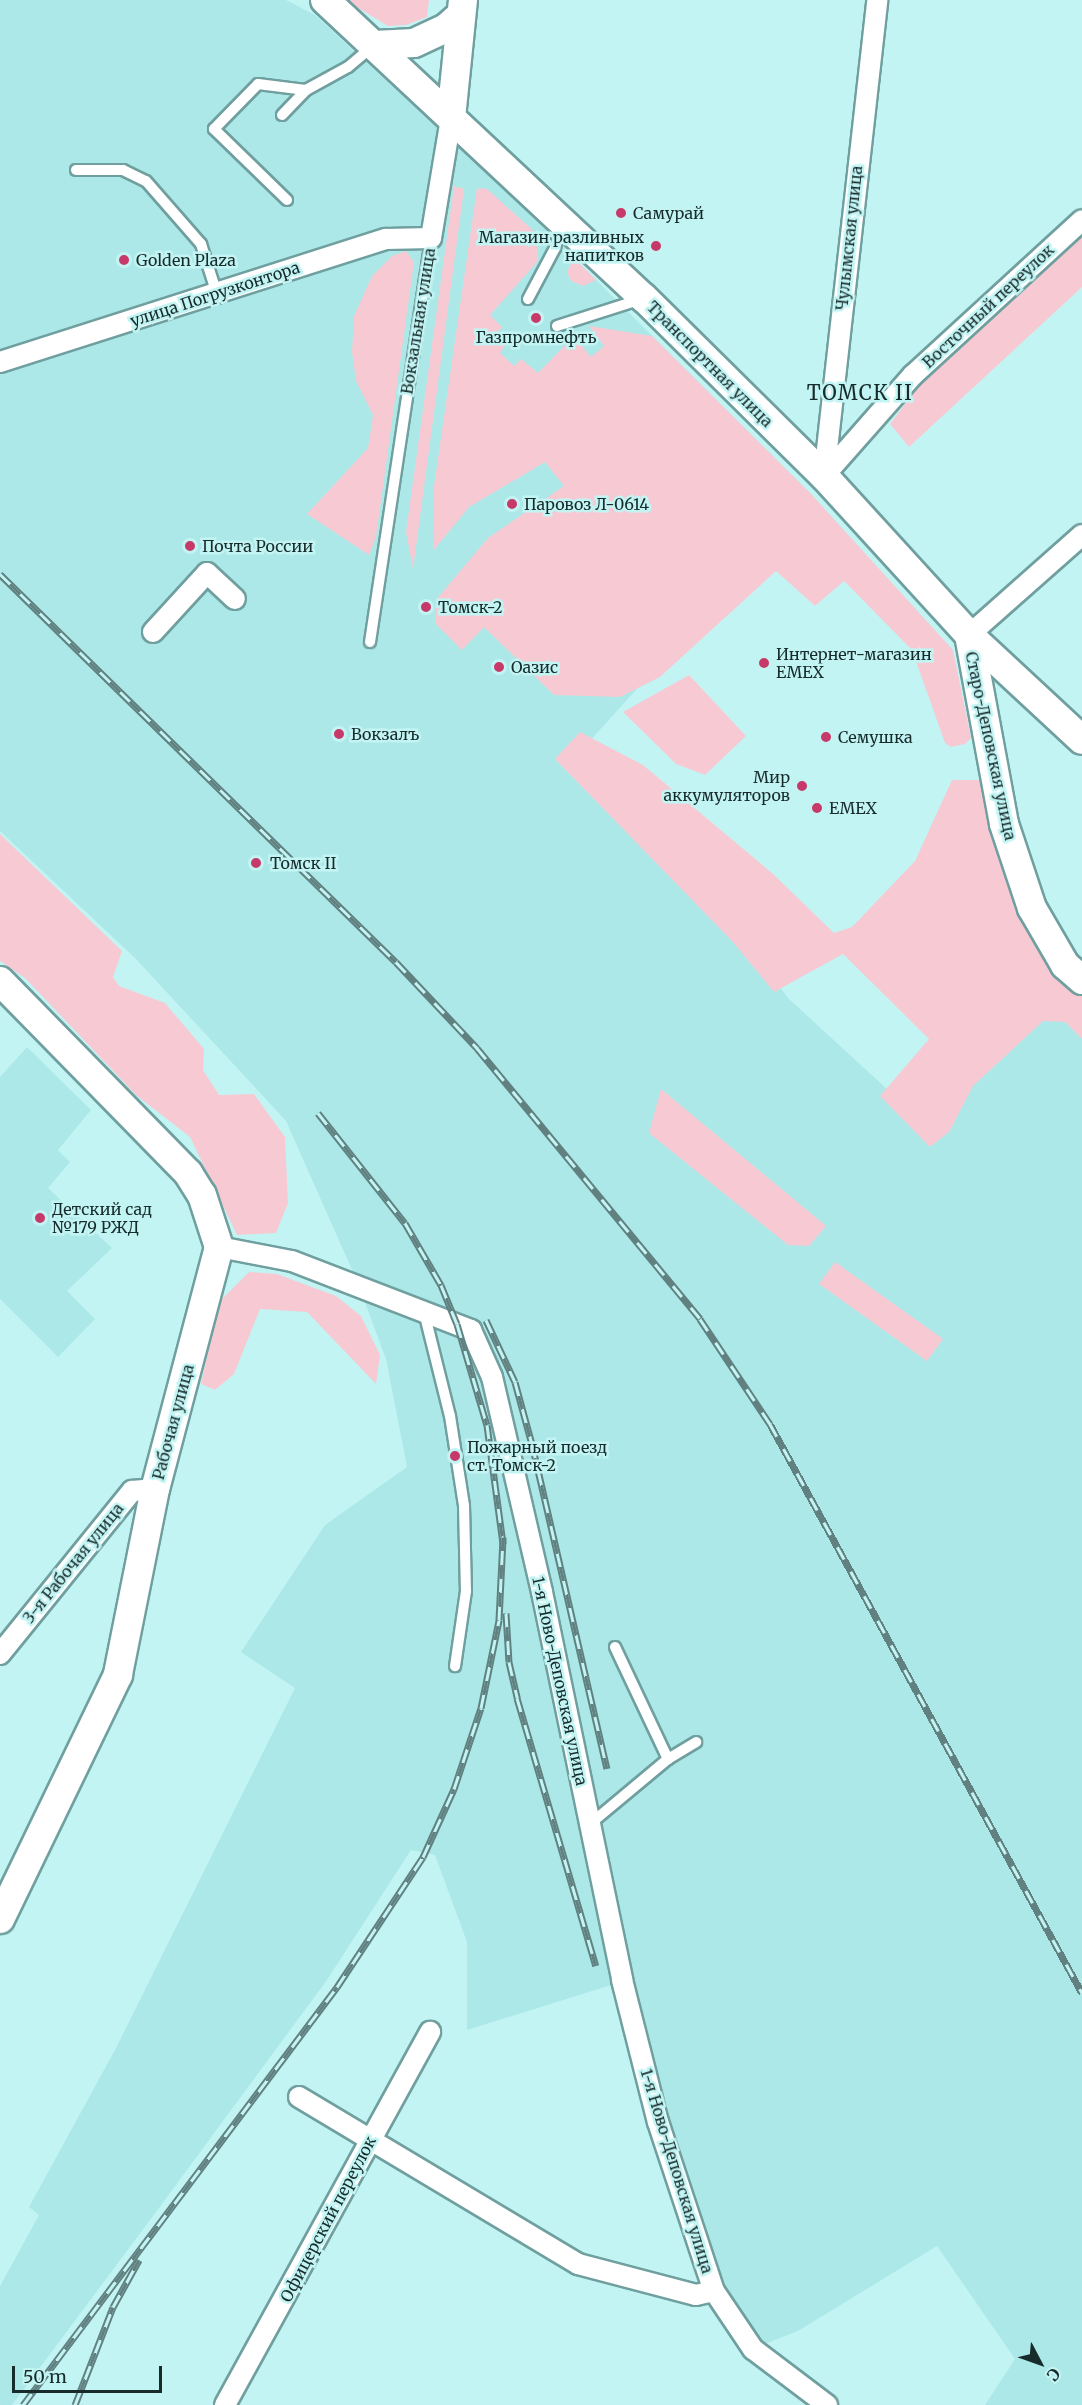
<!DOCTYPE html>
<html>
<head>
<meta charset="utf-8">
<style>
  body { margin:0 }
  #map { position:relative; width:1082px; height:2405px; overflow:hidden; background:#c3f4f4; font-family:Merriweather,serif }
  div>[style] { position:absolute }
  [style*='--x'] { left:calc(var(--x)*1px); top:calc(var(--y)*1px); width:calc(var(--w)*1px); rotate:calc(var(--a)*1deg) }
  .built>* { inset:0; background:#ade8e8 }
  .green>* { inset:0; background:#f7cad3 }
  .roads { filter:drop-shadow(2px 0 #709f9f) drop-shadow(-2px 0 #709f9f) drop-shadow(0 2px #709f9f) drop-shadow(0 -2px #709f9f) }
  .lane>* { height:10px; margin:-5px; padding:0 5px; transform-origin:5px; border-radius:5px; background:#fff }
  .street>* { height:20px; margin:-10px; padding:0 10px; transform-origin:10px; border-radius:10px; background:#fff }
  .secondary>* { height:28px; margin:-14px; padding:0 14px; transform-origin:14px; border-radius:14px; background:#fff }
  .rail>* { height:7px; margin-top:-3.5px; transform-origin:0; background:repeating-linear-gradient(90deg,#c3f4f4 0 14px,#618181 0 28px); box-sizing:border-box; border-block:2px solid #618181 }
  .dots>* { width:16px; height:16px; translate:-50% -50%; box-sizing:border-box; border:3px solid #c3f4f4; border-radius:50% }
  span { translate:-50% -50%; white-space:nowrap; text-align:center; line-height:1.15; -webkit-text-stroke:5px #c3f4f4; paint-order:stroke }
  .poi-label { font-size:16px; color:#182b2b }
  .left { translate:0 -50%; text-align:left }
  .right { translate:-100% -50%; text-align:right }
  .street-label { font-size:16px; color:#182b2b }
  .quarter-label { font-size:20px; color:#182b2b; letter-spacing:1.5px }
  .north { position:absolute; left:1010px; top:2333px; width:60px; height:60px; -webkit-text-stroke:4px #c3f4f4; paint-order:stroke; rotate:131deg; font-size:16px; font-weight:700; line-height:24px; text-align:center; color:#182b2b }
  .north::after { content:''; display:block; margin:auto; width:21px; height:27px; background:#182b2b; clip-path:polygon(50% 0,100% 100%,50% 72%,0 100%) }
  .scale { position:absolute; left:12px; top:2366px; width:150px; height:27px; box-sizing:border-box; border:3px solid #182b2b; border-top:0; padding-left:8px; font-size:18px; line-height:21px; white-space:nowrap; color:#182b2b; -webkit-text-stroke:4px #c3f4f4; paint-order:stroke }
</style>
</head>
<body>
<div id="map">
  <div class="built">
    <i style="clip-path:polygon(0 0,286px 0,315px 15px,525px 209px,812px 495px,588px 743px,789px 999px,925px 1124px,1064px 978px,1082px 994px,1082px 2405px,985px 2405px,1015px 2359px,937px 2246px,798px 2331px,762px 2345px,725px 2290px,712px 2256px,669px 2118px,634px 1978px,467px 2030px,467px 1942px,435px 1855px,411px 1850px,327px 1980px,159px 2208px,12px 2405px,0 2405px,0 2286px,39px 2215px,29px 2207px,116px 2048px,295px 1688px,241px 1652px,325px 1525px,407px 1467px,386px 1359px,357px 1281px,286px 1121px,135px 958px,0 831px)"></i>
    <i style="clip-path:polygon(27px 1047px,91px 1110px,58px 1150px,70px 1162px,48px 1188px,112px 1248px,67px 1291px,95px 1319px,58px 1357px,0 1299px,0 1077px)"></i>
  </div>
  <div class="green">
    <i style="clip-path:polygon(345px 0,429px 0,427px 17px,406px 25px,388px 26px)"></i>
    <i style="clip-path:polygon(454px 186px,464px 189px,413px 569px,406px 532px)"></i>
    <i style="clip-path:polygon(477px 188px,487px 189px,536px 233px,538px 261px,490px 315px,502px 327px,497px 333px,507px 342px,500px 353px,514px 366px,521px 359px,538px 373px,574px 336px,591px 357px,604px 346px,589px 326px,652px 336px,812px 495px,953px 650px,971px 738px,965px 744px,951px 747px,945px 743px,912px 650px,844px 581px,815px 606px,776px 571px,660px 677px,620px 697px,554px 695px,484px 627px,462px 650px,436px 624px,435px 601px,488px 538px,564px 486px,545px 462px,469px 507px,433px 551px,434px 486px)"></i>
    <i style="clip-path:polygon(1082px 234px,1082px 287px,909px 447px,890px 424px,920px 384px)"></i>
    <i style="clip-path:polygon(406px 251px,414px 262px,376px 537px,369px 555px,307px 514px,368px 448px,373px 415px,356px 381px,352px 352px,354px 316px,372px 276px,392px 256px)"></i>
    <i style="clip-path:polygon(574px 258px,596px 280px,583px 286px,571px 281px,567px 272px)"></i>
    <i style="clip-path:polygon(689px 675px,746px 736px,705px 775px,676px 764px,623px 712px)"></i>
    <i style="clip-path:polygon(580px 732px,643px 765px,772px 873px,834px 933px,852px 927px,915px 861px,952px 780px,986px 780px,1057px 971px,1082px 994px,1082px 1039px,1065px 1022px,1043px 1021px,973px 1086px,949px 1132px,930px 1147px,880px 1096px,929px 1039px,843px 954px,774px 992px,732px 941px,555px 759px)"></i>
    <i style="clip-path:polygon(0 834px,122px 951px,113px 977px,119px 986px,165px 1003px,204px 1049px,203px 1070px,219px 1095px,254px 1094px,285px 1137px,288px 1203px,276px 1233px,237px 1235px,190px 1137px,136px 1095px,25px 978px,0 961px)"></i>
    <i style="clip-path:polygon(661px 1089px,826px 1226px,809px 1246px,788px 1245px,649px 1133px)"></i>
    <i style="clip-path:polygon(835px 1262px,943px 1339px,927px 1361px,819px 1284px)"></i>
    <i style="clip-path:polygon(249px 1272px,277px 1274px,336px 1296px,361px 1316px,380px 1355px,376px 1384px,307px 1312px,260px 1309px,234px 1374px,215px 1390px,201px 1384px,219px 1302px)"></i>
  </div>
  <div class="roads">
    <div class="lane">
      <i style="--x:282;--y:115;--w:35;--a:-46"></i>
      <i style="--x:306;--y:90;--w:48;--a:-28.7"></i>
      <i style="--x:348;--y:67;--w:34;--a:-40"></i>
      <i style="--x:76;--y:170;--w:47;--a:0"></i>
      <i style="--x:123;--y:170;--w:25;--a:26"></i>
      <i style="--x:146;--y:181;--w:84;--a:48.9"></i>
      <i style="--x:201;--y:244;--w:52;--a:72.3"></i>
      <i style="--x:287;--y:200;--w:102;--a:-135.8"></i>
      <i style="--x:214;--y:129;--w:63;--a:-45.6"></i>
      <i style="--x:258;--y:84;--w:48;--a:7.1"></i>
      <i style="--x:528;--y:299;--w:58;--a:-62.1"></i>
      <i style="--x:555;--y:248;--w:24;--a:-75"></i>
      <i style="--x:557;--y:326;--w:89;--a:-17.6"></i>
      <i style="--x:370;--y:642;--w:409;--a:-81.4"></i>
      <i style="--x:424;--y:1312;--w:107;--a:76"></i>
      <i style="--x:450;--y:1416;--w:90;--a:81.1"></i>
      <i style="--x:464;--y:1505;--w:86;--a:88.7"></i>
      <i style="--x:466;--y:1591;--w:76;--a:98.3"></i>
      <i style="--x:615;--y:1647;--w:124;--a:64.7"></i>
      <i style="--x:590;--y:1824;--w:102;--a:-39.8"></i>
      <i style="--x:668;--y:1759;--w:33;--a:-31"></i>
    </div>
    <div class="street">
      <i style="--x:0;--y:362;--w:405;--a:-17.7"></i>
      <i style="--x:386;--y:239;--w:45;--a:-1.3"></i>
      <i style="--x:431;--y:238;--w:122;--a:-80.5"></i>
      <i style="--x:824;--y:476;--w:479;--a:-83.6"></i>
      <i style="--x:824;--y:476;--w:135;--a:-48.6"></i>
      <i style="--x:913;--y:375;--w:229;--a:-42.5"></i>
      <i style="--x:153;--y:632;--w:80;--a:-47.5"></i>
      <i style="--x:207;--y:573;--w:38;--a:43"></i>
      <i style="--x:969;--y:635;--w:151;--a:-41.5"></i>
      <i style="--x:219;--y:1247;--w:74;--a:10.9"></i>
      <i style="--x:292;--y:1261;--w:192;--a:21.1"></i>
      <i style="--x:471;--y:1330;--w:51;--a:65.9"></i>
      <i style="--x:492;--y:1377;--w:221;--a:76.9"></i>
      <i style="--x:542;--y:1592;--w:396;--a:78.3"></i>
      <i style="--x:622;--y:1980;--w:146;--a:75.8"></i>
      <i style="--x:658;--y:2122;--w:178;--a:71.7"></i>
      <i style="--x:0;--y:1654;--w:210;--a:-51"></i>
      <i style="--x:132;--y:1491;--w:23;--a:-5"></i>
      <i style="--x:299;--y:2097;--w:325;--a:30.9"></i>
      <i style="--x:578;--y:2264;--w:122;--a:14.7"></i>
      <i style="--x:696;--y:2295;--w:18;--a:-13"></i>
      <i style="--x:714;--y:2291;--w:70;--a:56.1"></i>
      <i style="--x:753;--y:2349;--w:93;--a:37.1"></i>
      <i style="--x:225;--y:2405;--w:426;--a:-61.2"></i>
    </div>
    <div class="secondary">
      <i style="--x:325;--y:0;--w:437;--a:43.1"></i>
      <i style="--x:644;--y:298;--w:253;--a:44.7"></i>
      <i style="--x:824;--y:476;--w:215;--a:47.6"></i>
      <i style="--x:969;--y:635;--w:154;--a:42.9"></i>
      <i style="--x:374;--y:45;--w:40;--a:-2.9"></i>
      <i style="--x:414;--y:43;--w:35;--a:-25"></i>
      <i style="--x:446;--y:28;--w:20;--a:-41"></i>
      <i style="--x:451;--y:118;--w:119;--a:-84.2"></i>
      <i style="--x:969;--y:635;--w:192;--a:79.5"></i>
      <i style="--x:1004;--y:824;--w:89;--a:71.6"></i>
      <i style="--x:1032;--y:908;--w:66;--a:59.9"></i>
      <i style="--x:1065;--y:965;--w:23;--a:41"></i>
      <i style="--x:0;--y:981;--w:269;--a:45.6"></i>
      <i style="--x:188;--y:1173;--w:26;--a:58"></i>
      <i style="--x:202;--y:1195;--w:55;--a:71.9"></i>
      <i style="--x:219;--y:1247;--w:250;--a:104.8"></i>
      <i style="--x:155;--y:1489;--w:190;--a:101.3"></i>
      <i style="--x:118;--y:1675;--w:271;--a:115.8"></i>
    </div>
  </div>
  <div class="rail">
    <i style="--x:0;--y:574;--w:554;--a:44.42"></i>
    <i style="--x:396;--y:962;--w:118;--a:46.7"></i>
    <i style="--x:477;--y:1048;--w:351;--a:50.5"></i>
    <i style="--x:700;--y:1319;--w:126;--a:56.3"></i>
    <i style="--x:770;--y:1424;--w:649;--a:61.26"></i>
    <i style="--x:318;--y:1113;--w:140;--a:51.7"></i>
    <i style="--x:405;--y:1223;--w:72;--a:59.9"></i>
    <i style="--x:441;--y:1285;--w:42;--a:67.7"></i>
    <i style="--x:457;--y:1324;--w:105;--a:73.5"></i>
    <i style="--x:487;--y:1425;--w:120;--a:82.3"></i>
    <i style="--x:486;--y:1320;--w:68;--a:64.9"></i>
    <i style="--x:515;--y:1382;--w:64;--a:74.7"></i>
    <i style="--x:532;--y:1444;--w:333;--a:77"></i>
    <i style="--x:506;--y:1613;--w:49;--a:86.5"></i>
    <i style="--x:509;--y:1662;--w:37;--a:77"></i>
    <i style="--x:517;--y:1698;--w:279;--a:73.6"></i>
    <i style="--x:23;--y:2405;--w:523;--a:-53.09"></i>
    <i style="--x:337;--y:1987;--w:156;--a:-56.5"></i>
    <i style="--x:423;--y:1857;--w:75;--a:-65.5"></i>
    <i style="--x:454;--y:1789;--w:85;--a:-71.6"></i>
    <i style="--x:481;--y:1708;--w:90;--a:-78.4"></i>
    <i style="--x:499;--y:1620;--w:83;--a:-87.2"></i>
    <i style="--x:75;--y:2405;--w:105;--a:-68.8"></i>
    <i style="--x:113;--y:2307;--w:54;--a:-61"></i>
  </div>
  <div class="dots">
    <i style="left:621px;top:213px;background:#c73968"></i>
    <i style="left:656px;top:246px;background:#c73968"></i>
    <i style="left:124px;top:260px;background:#c73968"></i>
    <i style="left:536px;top:318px;background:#c73968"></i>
    <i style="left:512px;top:504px;background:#c73968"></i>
    <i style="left:190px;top:546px;background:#c73968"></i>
    <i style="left:426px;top:607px;background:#c73968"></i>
    <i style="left:764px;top:663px;background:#c73968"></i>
    <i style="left:499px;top:667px;background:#c73968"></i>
    <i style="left:339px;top:734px;background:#c73968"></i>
    <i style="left:826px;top:737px;background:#c73968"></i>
    <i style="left:802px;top:786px;background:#c73968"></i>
    <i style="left:817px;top:808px;background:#c73968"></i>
    <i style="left:256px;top:863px;background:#c73968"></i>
    <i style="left:40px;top:1218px;background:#c73968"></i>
    <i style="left:455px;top:1456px;background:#c73968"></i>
  </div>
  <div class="poi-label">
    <span class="left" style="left:633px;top:213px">Самурай</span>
    <span class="right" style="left:644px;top:246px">Магазин разливных<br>напитков</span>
    <span class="left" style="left:136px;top:260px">Golden Plaza</span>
    <span style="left:536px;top:337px">Газпромнефть</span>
    <span class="left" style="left:524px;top:504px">Паровоз Л-0614</span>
    <span class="left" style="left:202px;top:546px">Почта России</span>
    <span class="left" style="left:438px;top:607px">Томск-2</span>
    <span class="left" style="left:776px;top:663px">Интернет-магазин<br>EMEX</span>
    <span class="left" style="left:511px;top:667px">Оазис</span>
    <span class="left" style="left:351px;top:734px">Вокзалъ</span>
    <span class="left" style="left:838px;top:737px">Семушка</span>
    <span class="right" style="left:790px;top:786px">Мир<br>аккумуляторов</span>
    <span class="left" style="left:829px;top:808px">EMEX</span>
    <span class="left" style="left:270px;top:863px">Томск II</span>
    <span class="left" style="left:52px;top:1218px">Детский сад<br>№179 РЖД</span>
    <span class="left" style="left:467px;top:1456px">Пожарный поезд<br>ст. Томск-2</span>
  </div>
  <div class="street-label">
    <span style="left:849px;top:238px;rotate:-84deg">Чулымская улица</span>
    <span style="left:215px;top:294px;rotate:-18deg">улица Погрузконтора</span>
    <span style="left:988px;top:306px;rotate:-43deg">Восточный переулок</span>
    <span style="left:418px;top:321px;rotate:-81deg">Вокзальная улица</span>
    <span style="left:710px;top:364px;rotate:45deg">Транспортная улица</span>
    <span style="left:991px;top:746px;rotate:78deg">Старо-Деповская улица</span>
    <span style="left:173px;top:1422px;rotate:-75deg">Рабочая улица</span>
    <span style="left:73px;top:1563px;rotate:-51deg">3-я Рабочая улица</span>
    <span style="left:560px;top:1681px;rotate:78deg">1-я Ново-Деповская улица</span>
    <span style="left:677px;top:2171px;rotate:73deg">1-я Ново-Деповская улица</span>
    <span style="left:328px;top:2219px;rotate:-62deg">Офицерский переулок</span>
  </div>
  <div class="quarter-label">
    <span style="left:860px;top:392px">ТОМСК II</span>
  </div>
  <div class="north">С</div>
  <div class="scale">50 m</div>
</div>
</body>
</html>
